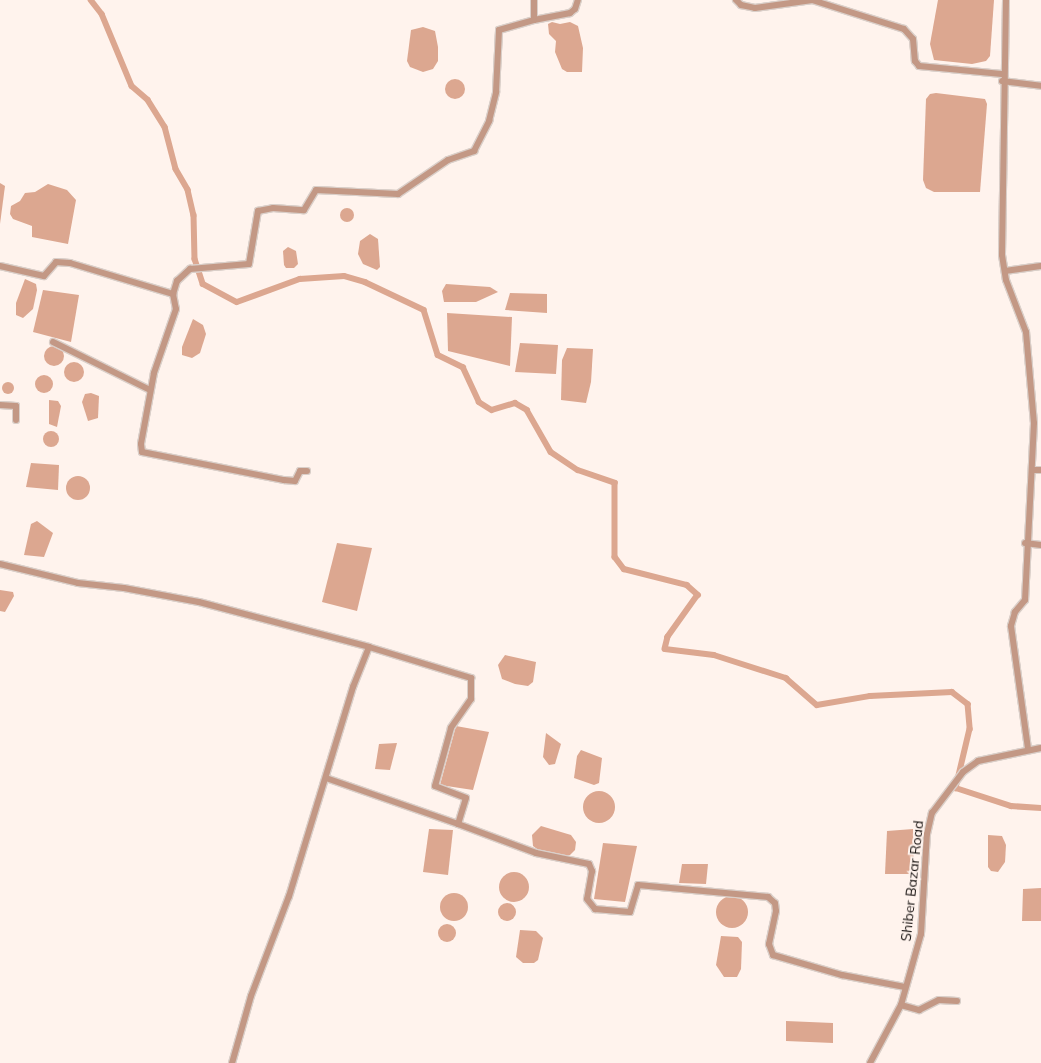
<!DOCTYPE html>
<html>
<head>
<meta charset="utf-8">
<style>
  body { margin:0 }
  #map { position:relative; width:1041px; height:1063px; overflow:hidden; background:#fff3ed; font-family:Mulish,sans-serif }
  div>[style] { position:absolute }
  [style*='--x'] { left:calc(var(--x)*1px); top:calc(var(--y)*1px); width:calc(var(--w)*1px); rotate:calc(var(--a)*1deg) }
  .water>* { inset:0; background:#dca790 }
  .round { border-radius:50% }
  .canal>* { height:5.5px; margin:-2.75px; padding:0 2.75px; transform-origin:2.75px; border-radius:2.75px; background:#dca790 }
  .roads { filter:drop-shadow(1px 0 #dacfc9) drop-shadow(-1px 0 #dacfc9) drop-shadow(0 1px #dacfc9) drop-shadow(0 -1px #dacfc9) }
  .minor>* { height:6px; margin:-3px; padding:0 3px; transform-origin:3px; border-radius:3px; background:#c39885 }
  span { translate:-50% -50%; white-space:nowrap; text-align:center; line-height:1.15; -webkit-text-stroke:4px #fff3ed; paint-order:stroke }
  .street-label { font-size:14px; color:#15100e }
</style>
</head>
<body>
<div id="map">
  <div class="water">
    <i style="clip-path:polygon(938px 0,994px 0,990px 56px,986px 61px,972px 64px,934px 60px,930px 44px)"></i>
    <i style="clip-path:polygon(552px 22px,560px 24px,570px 22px,578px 26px,583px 48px,582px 72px,567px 72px,562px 69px,555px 52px,556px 41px,549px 34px,548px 24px)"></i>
    <i style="clip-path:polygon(423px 27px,435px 31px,438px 47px,438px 61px,433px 69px,423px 72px,410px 67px,407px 61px,411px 30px)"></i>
    <i class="round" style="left:445px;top:79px;width:20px;height:20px"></i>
    <i style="clip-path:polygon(936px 93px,985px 99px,987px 104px,980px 192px,934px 192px,926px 188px,923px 180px,926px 99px,930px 94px)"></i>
    <i style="clip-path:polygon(0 183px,5px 186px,0 224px)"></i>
    <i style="clip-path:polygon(48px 184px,67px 190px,76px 200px,68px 244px,32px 237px,32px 226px,13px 219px,10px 214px,11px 206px,20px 201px,25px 193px,35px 192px)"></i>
    <i class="round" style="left:340px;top:208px;width:14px;height:14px"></i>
    <i style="clip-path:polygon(370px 234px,378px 239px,380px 267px,377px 270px,363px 264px,358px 254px,360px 241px)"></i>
    <i style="clip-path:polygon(288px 247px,296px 251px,298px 264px,294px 268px,286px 268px,284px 265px,283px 251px)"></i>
    <i style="clip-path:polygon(25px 279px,36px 284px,37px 290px,33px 309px,23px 318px,16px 315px,16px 303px)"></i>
    <i style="clip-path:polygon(446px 284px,490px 287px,498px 292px,476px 302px,444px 302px,442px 291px)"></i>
    <i style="clip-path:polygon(43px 290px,79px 295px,71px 342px,33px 332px)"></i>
    <i style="clip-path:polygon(510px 293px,547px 294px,547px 313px,505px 310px)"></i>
    <i style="clip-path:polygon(447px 313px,512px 317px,510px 366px,448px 351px)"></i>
    <i style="clip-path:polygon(193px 319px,203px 325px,206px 334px,200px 353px,192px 358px,182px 355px,182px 347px)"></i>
    <i style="clip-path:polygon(520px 343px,558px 345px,556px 374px,515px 372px)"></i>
    <i class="round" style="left:44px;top:346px;width:20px;height:20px"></i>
    <i style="clip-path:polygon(567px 348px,593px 349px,591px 382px,586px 403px,561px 400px,562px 360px)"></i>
    <i class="round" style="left:64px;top:362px;width:20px;height:20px"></i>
    <i class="round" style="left:35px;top:375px;width:18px;height:18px"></i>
    <i class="round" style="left:2px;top:382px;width:12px;height:12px"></i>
    <i style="clip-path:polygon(91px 393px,99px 396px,98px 418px,88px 421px,82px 402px,85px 394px)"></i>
    <i style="clip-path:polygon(49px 400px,58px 401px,61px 406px,57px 427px,49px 424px)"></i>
    <i class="round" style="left:43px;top:431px;width:16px;height:16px"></i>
    <i style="clip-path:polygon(31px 463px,59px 465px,58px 490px,26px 487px)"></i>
    <i class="round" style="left:66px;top:476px;width:24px;height:24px"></i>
    <i style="clip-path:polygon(37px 521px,53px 533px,44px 557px,24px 555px,31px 524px)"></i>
    <i style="clip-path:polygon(337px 543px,372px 548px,357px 611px,322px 602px)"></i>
    <i style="clip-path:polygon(0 590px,13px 592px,14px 596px,5px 612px,0 611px)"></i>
    <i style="clip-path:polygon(505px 655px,536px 662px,533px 682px,528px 686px,515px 684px,502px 679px,498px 665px)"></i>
    <i style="clip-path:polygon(456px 726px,489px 732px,473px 790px,440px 785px)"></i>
    <i style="clip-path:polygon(546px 733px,561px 744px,555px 764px,549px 765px,543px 757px)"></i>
    <i style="clip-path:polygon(397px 743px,390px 770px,375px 769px,379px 744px)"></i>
    <i style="clip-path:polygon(581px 750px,602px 758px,599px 783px,594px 785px,574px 778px,577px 756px)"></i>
    <i class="round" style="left:583px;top:791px;width:32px;height:32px"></i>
    <i style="clip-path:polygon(541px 826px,571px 835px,576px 842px,575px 850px,570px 855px,557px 857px,541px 852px,533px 846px,532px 835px)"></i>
    <i style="clip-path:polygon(429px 829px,453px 830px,448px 875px,423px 872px)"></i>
    <i style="clip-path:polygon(913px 829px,914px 874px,885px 874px,887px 831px)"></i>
    <i style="clip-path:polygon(988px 835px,1002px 836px,1006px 845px,1005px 862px,998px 872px,991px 871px,988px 867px)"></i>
    <i style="clip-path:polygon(603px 843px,637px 846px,625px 902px,594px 899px)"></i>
    <i style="clip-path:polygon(682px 864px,708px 864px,706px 884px,679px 883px)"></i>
    <i class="round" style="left:499px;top:872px;width:30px;height:30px"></i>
    <i style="clip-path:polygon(1041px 888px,1041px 921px,1022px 921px,1023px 889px)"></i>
    <i class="round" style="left:440px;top:893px;width:28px;height:28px"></i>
    <i class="round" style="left:716px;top:896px;width:32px;height:32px"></i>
    <i class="round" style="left:498px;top:903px;width:18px;height:18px"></i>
    <i class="round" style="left:438px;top:924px;width:18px;height:18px"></i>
    <i style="clip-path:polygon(520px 930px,536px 931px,543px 938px,538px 960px,534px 963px,523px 963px,516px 957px)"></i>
    <i style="clip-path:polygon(721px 936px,738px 937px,742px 942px,741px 969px,737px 977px,724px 977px,716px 965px)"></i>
    <i style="clip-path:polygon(786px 1021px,833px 1023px,833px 1043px,786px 1041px)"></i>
  </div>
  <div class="canal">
    <i style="--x:91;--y:0;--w:18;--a:52"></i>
    <i style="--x:102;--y:14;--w:78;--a:67.4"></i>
    <i style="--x:132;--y:86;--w:21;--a:41"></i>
    <i style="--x:148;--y:100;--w:32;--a:58"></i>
    <i style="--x:165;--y:127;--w:43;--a:75.3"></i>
    <i style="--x:176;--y:169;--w:24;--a:60"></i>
    <i style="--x:188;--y:190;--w:26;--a:77"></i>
    <i style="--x:194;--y:215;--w:44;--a:88.7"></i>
    <i style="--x:195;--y:259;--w:26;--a:72"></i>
    <i style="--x:203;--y:284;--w:38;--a:28"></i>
    <i style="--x:237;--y:302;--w:67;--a:-20.1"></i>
    <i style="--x:300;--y:279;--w:44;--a:-3.9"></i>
    <i style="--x:344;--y:276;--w:22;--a:16"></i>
    <i style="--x:365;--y:282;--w:65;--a:25.4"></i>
    <i style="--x:424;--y:310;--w:47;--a:72.7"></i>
    <i style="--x:438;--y:355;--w:28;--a:26"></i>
    <i style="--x:463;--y:367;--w:38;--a:65"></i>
    <i style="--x:479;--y:402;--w:15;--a:32"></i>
    <i style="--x:492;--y:410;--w:24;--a:-17"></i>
    <i style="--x:515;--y:403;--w:14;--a:30"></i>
    <i style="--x:527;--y:410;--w:48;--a:60.3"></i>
    <i style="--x:551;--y:452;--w:32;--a:34"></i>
    <i style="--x:578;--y:470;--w:39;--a:19"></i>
    <i style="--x:615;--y:483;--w:74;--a:90"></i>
    <i style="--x:615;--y:557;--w:15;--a:53"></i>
    <i style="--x:624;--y:569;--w:65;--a:14.3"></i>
    <i style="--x:687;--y:585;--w:15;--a:42"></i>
    <i style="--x:698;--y:595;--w:52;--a:125.5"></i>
    <i style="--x:668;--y:637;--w:12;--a:104"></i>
    <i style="--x:665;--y:649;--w:49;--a:7"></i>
    <i style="--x:714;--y:655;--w:76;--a:17.7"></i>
    <i style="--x:786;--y:678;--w:41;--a:41.1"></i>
    <i style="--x:817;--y:705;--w:54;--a:-9.6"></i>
    <i style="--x:870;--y:696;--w:82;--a:-2.8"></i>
    <i style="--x:952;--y:692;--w:20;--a:37"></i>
    <i style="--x:968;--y:704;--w:25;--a:85"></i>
    <i style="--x:970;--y:729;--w:61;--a:103.3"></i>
    <i style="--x:956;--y:788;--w:58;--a:18.1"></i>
    <i style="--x:1011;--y:806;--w:30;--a:4"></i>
  </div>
  <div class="roads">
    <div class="minor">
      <i style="--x:534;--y:0;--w:20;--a:90"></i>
      <i style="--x:534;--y:20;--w:37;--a:-11"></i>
      <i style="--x:570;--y:13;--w:6;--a:-39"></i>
      <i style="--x:575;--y:9;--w:9;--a:-72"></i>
      <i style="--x:736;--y:0;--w:7;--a:45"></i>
      <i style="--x:741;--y:5;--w:14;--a:12"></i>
      <i style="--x:755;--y:8;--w:58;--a:-8"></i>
      <i style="--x:812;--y:0;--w:96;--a:17.5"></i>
      <i style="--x:904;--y:29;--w:13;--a:48"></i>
      <i style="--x:913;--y:39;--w:22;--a:85"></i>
      <i style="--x:915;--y:61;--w:6;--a:51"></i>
      <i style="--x:919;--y:66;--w:83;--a:5.5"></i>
      <i style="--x:1006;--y:0;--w:255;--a:90.9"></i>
      <i style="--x:1002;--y:255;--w:25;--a:81"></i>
      <i style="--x:1006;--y:280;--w:56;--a:69"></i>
      <i style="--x:1026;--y:332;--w:91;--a:85"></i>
      <i style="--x:1034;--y:423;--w:177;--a:92.9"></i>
      <i style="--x:1025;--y:600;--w:16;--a:130"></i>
      <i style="--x:1015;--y:612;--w:15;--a:106"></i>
      <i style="--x:1011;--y:626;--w:124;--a:82.1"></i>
      <i style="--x:1002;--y:81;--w:39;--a:7"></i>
      <i style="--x:0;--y:266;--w:45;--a:12.8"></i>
      <i style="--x:44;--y:276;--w:18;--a:-49"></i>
      <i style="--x:56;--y:262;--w:14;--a:4"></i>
      <i style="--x:70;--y:263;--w:108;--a:16.8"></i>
      <i style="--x:173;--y:294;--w:15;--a:79"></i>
      <i style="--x:176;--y:309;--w:68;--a:109"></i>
      <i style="--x:154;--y:373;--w:72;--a:100.4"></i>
      <i style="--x:141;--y:444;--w:8;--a:83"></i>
      <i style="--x:142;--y:452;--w:145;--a:11.2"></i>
      <i style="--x:284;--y:480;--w:11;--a:5"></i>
      <i style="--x:295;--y:481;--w:11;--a:-63"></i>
      <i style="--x:300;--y:471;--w:7;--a:0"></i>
      <i style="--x:1005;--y:271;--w:36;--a:-8"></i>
      <i style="--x:173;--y:294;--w:14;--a:-73"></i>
      <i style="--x:177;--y:281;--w:18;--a:-43"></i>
      <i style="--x:190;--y:269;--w:59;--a:-4.8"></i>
      <i style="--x:249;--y:264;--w:54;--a:-80.4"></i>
      <i style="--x:258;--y:211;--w:15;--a:-11"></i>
      <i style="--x:273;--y:208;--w:31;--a:4"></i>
      <i style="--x:304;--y:210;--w:23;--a:-59"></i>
      <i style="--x:316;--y:190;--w:82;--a:2.8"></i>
      <i style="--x:398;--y:194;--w:60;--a:-34.2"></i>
      <i style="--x:448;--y:160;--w:28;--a:-19"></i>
      <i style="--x:474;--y:151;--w:34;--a:-63"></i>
      <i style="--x:489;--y:121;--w:30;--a:-76"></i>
      <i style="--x:496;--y:92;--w:62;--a:-87.2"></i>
      <i style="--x:499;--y:30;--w:36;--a:-16"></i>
      <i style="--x:53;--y:342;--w:108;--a:26.3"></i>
      <i style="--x:0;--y:405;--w:16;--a:4"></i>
      <i style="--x:16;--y:406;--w:14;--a:90"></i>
      <i style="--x:1032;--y:470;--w:9;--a:0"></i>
      <i style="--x:1025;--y:543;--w:16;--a:7"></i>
      <i style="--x:0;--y:564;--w:80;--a:13.7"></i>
      <i style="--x:78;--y:583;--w:46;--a:6.2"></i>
      <i style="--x:124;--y:588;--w:76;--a:10.6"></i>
      <i style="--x:199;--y:602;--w:176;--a:14.8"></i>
      <i style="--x:369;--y:647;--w:43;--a:111.8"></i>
      <i style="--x:353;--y:687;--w:219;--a:107"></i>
      <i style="--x:289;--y:896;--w:107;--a:110.8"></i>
      <i style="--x:251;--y:996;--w:70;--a:105.8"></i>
      <i style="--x:369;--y:647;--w:107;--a:16.9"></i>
      <i style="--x:471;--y:678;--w:21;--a:90"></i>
      <i style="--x:471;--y:699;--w:35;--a:125"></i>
      <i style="--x:451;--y:728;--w:60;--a:105.4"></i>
      <i style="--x:435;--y:786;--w:33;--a:21"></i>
      <i style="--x:466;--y:798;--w:27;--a:107"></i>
      <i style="--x:458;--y:824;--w:83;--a:20.4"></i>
      <i style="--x:536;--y:853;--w:54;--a:11.7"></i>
      <i style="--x:589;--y:864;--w:8;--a:67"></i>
      <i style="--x:592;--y:871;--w:28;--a:100"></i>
      <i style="--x:587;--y:899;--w:13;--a:51"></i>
      <i style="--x:595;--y:909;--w:35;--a:5"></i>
      <i style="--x:630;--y:912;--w:28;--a:-73"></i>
      <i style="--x:638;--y:885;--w:131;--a:5.3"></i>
      <i style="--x:768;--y:897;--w:9;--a:41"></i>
      <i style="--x:775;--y:903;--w:8;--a:83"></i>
      <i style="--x:776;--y:911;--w:34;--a:102"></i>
      <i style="--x:769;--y:944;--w:12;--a:70"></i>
      <i style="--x:773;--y:955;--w:72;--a:16.2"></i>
      <i style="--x:842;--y:975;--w:64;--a:10.8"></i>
      <i style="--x:326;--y:778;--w:140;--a:19.2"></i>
      <i style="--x:901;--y:1005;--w:19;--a:16"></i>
      <i style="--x:919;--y:1010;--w:22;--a:-27"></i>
      <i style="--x:939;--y:1000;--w:18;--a:3"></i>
      <i style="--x:870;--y:1063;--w:66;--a:-61.9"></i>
      <i style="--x:901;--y:1005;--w:74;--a:-74.3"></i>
      <i style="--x:921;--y:934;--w:100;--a:-86.6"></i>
      <i style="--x:927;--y:834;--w:22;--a:-77"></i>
      <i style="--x:932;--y:813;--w:51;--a:-52.9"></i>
      <i style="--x:963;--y:772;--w:19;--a:-36"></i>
      <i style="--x:978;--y:761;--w:64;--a:-11.7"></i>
    </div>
  </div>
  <div class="street-label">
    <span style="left:912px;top:881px;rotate:-84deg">Shiber Bazar Road</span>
  </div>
</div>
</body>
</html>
